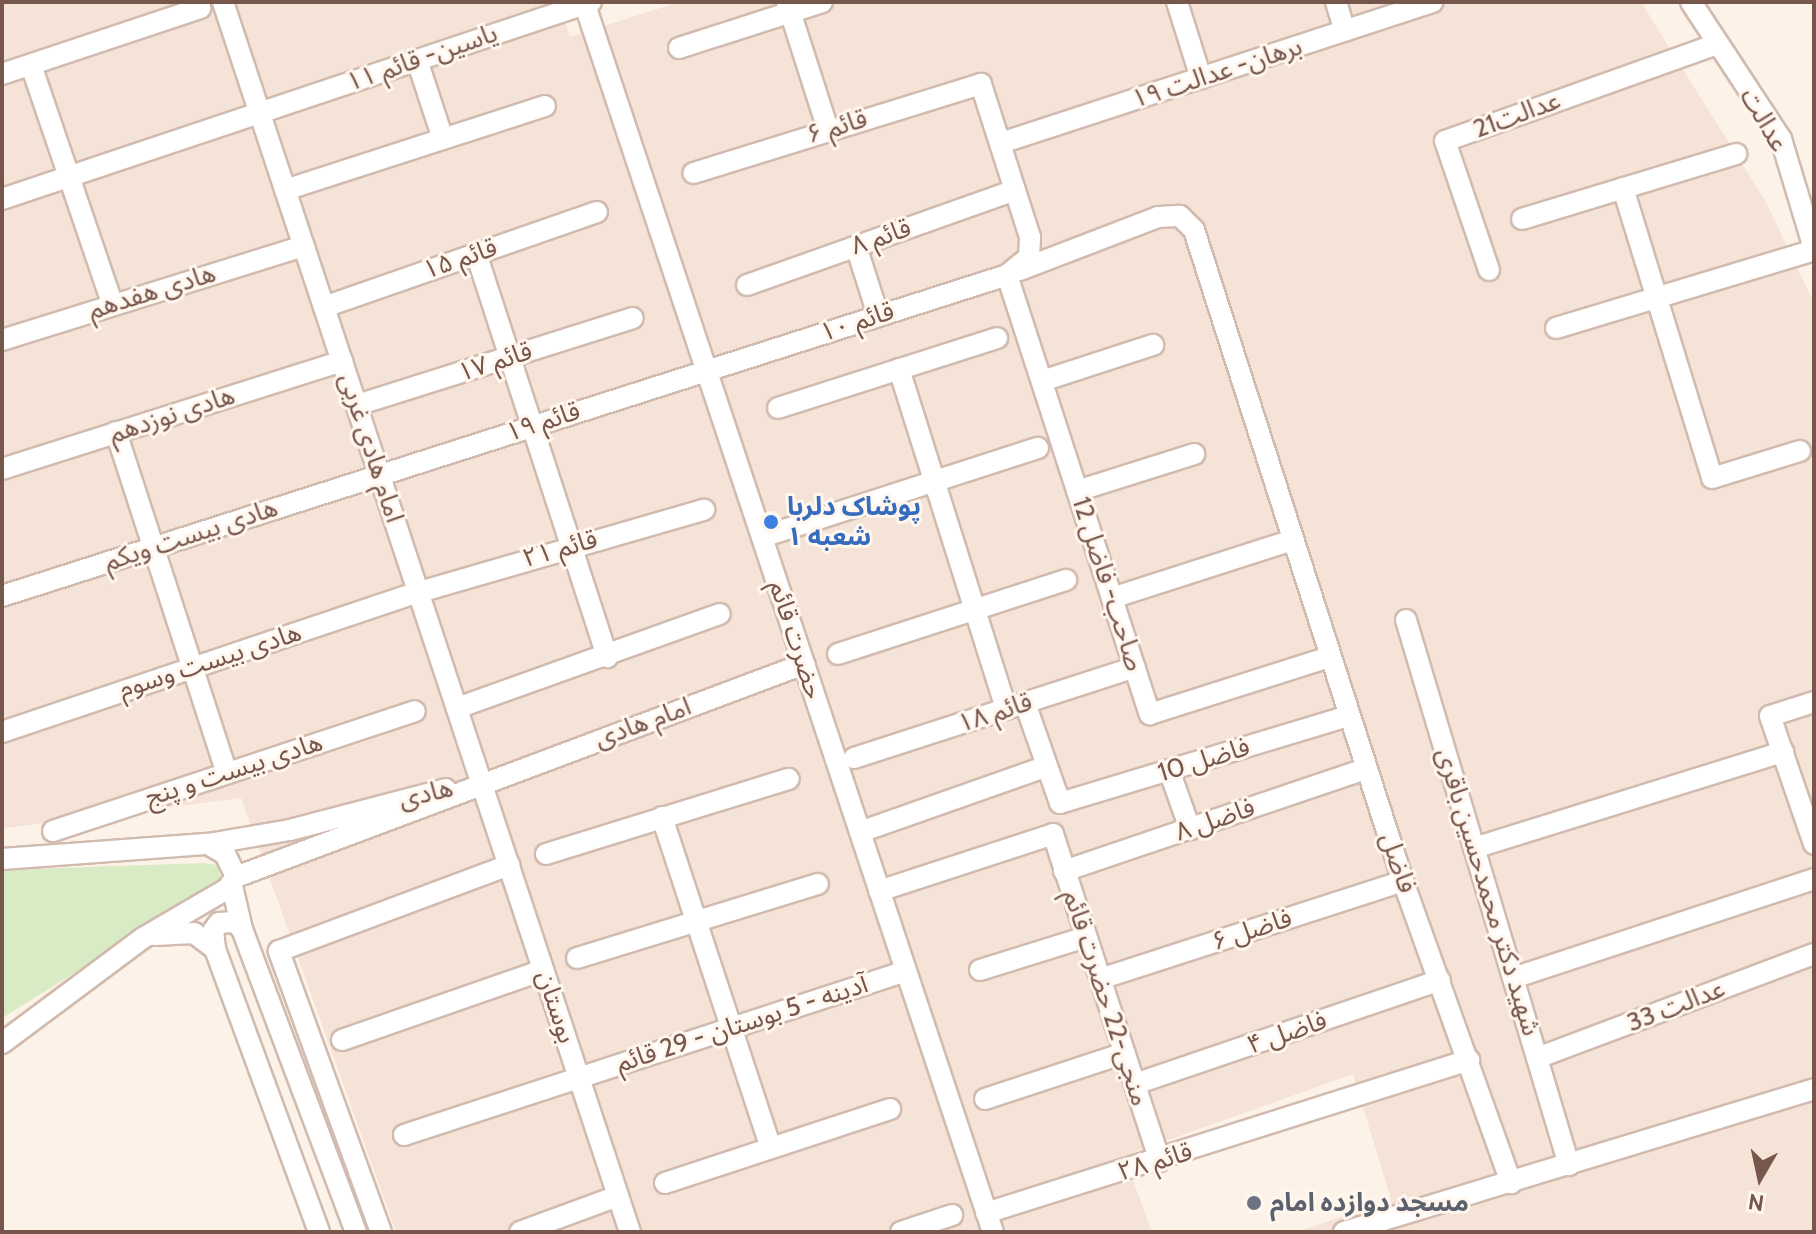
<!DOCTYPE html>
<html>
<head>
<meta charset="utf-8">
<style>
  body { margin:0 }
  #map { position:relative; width:1816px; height:1234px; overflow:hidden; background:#fcf2e7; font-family:Cabin,"Noto Sans Arabic",sans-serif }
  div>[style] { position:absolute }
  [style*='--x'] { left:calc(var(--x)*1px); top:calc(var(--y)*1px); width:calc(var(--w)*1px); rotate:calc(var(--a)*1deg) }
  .residential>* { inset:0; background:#f4e3d6 }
  .green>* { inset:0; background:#d9ebc5 }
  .roads { filter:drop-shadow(2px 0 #d1bbaf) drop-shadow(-2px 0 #d1bbaf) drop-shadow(0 2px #d1bbaf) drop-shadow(0 -2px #d1bbaf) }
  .minor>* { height:20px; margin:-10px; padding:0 10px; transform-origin:10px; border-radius:10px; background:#fff }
  .dots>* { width:22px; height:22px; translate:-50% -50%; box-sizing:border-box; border:4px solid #fff6ee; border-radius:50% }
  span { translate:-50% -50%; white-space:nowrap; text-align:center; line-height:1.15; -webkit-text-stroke:6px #fff6ee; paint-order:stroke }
  .street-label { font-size:26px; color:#77564b }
  .shop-label { font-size:26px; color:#366cbe; font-weight:700 }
  .left { translate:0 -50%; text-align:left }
  .worship-label { font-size:26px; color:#5b616d; font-weight:700 }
  .frame { position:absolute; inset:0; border:4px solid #77564b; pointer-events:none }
  .north { position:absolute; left:1720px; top:1138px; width:80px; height:80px; -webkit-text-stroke:6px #fff6ee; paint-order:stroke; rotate:189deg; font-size:22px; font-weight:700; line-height:32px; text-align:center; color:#77564b }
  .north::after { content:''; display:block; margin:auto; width:28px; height:36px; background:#77564b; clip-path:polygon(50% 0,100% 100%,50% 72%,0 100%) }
</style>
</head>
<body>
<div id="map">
  <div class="residential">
    <i style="clip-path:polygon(2px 2px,559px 2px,570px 37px,679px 2px,1641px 2px,1767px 204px,1814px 303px,1814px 1232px,1298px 1232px,1391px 1199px,1353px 1074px,1124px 1156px,1152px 1232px,396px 1232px,241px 798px,5px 828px,2px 823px)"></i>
  </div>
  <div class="green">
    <i style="clip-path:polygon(205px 863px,217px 865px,222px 881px,2px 1018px,2px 870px)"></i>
  </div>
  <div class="roads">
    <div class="minor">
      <i style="--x:223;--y:2;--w:1296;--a:71.69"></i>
      <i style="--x:584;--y:2;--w:1296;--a:71.61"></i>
      <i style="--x:787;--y:2;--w:134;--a:72.2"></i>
      <i style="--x:1177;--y:2;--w:80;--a:72.5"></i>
      <i style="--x:1336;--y:2;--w:30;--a:73"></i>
      <i style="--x:1691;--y:2;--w:164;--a:56.7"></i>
      <i style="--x:1781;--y:139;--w:114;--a:73.2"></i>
      <i style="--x:679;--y:48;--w:150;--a:-17.8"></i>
      <i style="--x:417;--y:60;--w:83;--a:71.8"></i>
      <i style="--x:31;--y:65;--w:251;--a:71.2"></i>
      <i style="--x:2;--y:74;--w:209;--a:-18.4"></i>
      <i style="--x:1001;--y:143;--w:454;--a:-18.1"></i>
      <i style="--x:1623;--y:188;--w:303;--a:72.9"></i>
      <i style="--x:1712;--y:478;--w:92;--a:-17.1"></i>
      <i style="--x:285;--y:190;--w:273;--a:-17.9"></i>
      <i style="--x:2;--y:199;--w:621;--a:-18.49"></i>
      <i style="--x:1522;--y:219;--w:224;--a:-16.9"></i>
      <i style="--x:856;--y:246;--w:72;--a:72.3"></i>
      <i style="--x:476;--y:253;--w:425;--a:72"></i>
      <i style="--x:1020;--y:270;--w:148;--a:-21"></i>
      <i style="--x:1158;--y:217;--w:22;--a:-3"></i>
      <i style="--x:1180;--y:216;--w:20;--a:45"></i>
      <i style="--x:1194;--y:230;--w:684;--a:72.2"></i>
      <i style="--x:1403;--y:881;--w:321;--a:70.3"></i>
      <i style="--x:1489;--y:270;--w:136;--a:-108.8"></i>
      <i style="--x:1445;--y:141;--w:289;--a:-19.6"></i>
      <i style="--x:1007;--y:275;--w:462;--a:72"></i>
      <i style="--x:1150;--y:714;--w:189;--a:-17.6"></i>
      <i style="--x:747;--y:285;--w:284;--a:-19.5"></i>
      <i style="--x:324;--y:307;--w:289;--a:-19.2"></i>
      <i style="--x:1556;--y:328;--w:270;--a:-16.8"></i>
      <i style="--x:2;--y:340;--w:316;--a:-17.3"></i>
      <i style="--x:899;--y:369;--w:356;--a:72.5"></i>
      <i style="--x:1042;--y:381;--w:117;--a:-18"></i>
      <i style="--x:357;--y:405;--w:289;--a:-17.5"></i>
      <i style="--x:778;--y:408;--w:230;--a:-17.7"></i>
      <i style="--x:116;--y:432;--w:356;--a:72"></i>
      <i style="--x:2;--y:469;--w:357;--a:-17.6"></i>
      <i style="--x:1077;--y:491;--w:123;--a:-17.5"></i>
      <i style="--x:762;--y:537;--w:290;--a:-17.9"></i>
      <i style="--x:2;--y:596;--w:1055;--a:-17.71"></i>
      <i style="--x:1007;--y:275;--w:28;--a:-39"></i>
      <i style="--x:1029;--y:257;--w:20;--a:-87"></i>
      <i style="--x:1030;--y:237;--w:161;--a:-107.8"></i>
      <i style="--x:981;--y:84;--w:301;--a:162.8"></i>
      <i style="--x:1112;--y:598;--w:187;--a:-17.8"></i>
      <i style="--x:1406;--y:620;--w:569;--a:73.35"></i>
      <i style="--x:838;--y:654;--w:240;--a:-18"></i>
      <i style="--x:1814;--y:702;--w:46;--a:162.3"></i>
      <i style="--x:1770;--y:716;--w:135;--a:71"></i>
      <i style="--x:1025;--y:703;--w:106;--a:70.7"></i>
      <i style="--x:1060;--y:803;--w:302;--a:-16.8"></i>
      <i style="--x:457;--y:708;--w:279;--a:-19.7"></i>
      <i style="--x:2;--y:732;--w:440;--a:-18.6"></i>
      <i style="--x:419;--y:592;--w:297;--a:-16.1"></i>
      <i style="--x:854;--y:758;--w:295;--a:-17.9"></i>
      <i style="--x:1169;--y:770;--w:63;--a:70.4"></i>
      <i style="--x:662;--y:817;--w:345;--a:71.8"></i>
      <i style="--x:53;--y:831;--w:381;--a:-18.3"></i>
      <i style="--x:860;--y:832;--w:198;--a:-19.4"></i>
      <i style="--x:208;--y:844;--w:83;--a:-9.7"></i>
      <i style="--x:290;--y:830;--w:161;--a:-14.7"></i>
      <i style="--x:1474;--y:848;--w:324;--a:-17.3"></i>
      <i style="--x:546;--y:854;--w:254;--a:-17.2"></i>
      <i style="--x:2;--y:859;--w:207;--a:-4.2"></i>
      <i style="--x:208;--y:844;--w:20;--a:30"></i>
      <i style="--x:225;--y:854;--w:25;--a:64"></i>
      <i style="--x:236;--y:877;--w:15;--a:127"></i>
      <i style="--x:227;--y:889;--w:97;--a:149.7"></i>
      <i style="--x:143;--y:938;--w:176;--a:143.3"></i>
      <i style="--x:1064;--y:871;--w:319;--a:-18.7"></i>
      <i style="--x:236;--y:877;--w:607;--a:-20.56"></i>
      <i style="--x:232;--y:886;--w:44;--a:76.9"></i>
      <i style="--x:242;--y:929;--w:324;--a:69.4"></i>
      <i style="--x:879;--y:891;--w:183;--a:-18.1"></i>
      <i style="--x:1053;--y:834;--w:344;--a:71.9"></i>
      <i style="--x:155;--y:935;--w:39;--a:-3"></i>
      <i style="--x:194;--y:933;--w:26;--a:37"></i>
      <i style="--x:215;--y:949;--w:302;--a:69.8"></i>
      <i style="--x:215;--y:949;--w:18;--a:-96"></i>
      <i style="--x:213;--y:931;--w:10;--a:-53"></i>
      <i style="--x:219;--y:923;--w:16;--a:-4"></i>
      <i style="--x:235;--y:922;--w:10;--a:45"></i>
      <i style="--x:577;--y:958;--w:252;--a:-17.1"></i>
      <i style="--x:980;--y:970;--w:111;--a:-17.3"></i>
      <i style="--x:1513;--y:978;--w:317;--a:-18.2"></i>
      <i style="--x:1100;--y:979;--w:318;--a:-17.9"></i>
      <i style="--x:342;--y:1040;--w:213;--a:-19.2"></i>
      <i style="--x:1537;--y:1058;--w:296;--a:-20.6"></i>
      <i style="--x:1135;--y:1084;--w:322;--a:-18.8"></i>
      <i style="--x:985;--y:1099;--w:147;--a:-18.2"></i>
      <i style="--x:404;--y:1135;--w:528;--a:-18.09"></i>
      <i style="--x:665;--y:1183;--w:237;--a:-18.2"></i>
      <i style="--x:986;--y:1213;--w:507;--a:-17.58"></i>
      <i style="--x:381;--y:1232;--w:299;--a:-110"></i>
      <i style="--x:279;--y:951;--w:246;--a:-20.5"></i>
      <i style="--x:520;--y:1232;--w:104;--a:-20.2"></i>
      <i style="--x:901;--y:1232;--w:54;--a:-18.4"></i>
      <i style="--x:1344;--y:1232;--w:491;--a:-16.9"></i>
    </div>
  </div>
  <div class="dots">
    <i style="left:771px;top:522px;background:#3f7fe0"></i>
    <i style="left:1254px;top:1203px;background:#6b7280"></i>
  </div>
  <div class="street-label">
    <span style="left:422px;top:58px;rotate:-19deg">یاسین- قائم ۱۱</span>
    <span style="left:1217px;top:73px;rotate:-18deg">برهان- عدالت ۱۹</span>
    <span style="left:1517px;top:115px;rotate:-20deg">21عدالت</span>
    <span style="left:1764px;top:120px;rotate:60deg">عدالت</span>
    <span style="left:837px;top:127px;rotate:-17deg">قائم ۶</span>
    <span style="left:881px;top:237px;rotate:-19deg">قائم ۸</span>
    <span style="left:460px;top:259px;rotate:-19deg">قائم ۱۵</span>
    <span style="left:152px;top:292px;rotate:-17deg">هادی هفدهم</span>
    <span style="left:857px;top:322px;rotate:-18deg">قائم ۱۰</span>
    <span style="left:495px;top:362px;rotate:-18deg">قائم ۱۷</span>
    <span style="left:172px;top:415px;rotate:-18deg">هادی نوزدهم</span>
    <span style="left:543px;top:422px;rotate:-18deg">قائم ۱۹</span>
    <span style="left:371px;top:448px;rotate:72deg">امام هادی غربی</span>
    <span style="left:191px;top:535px;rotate:-18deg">هادی بیست ویکم</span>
    <span style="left:560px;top:549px;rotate:-16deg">قائم ۲۱</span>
    <span style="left:1108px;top:584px;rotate:72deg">صاحب- فاضل 12</span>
    <span style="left:796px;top:640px;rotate:72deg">حضرت قائم</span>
    <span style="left:210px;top:661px;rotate:-18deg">هادی بیست وسوم</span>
    <span style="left:995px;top:713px;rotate:-18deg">قائم ۱۸</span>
    <span style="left:643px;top:723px;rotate:-20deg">امام هادی</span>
    <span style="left:1204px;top:760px;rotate:-17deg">فاضل 10</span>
    <span style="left:234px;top:770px;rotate:-18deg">هادی بیست و پنج</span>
    <span style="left:426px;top:794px;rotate:-13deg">هادی</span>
    <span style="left:1215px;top:820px;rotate:-19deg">فاضل ۸</span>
    <span style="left:1398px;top:863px;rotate:71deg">فاضل</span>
    <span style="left:1488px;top:892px;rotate:73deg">شهید دکتر محمدحسین باقری</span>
    <span style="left:1252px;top:930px;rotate:-18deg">فاضل ۶</span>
    <span style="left:1106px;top:998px;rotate:72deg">منجی-22 حضرت قائم</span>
    <span style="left:1676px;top:1006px;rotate:-21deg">عدالت 33</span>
    <span style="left:556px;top:1007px;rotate:72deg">بوستان</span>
    <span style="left:742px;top:1024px;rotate:-18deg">آدینه - 5 بوستان - 29 قائم</span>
    <span style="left:1287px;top:1033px;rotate:-19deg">فاضل ۴</span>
    <span style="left:1155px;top:1162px;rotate:-17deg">قائم ۲۸</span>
  </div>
  <div class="shop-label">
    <span class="left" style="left:787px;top:522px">پوشاک دلربا<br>شعبه ۱</span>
  </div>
  <div class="worship-label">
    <span class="left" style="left:1270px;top:1203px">مسجد دوازده امام</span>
  </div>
  <div class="frame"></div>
  <div class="north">N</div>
</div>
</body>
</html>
